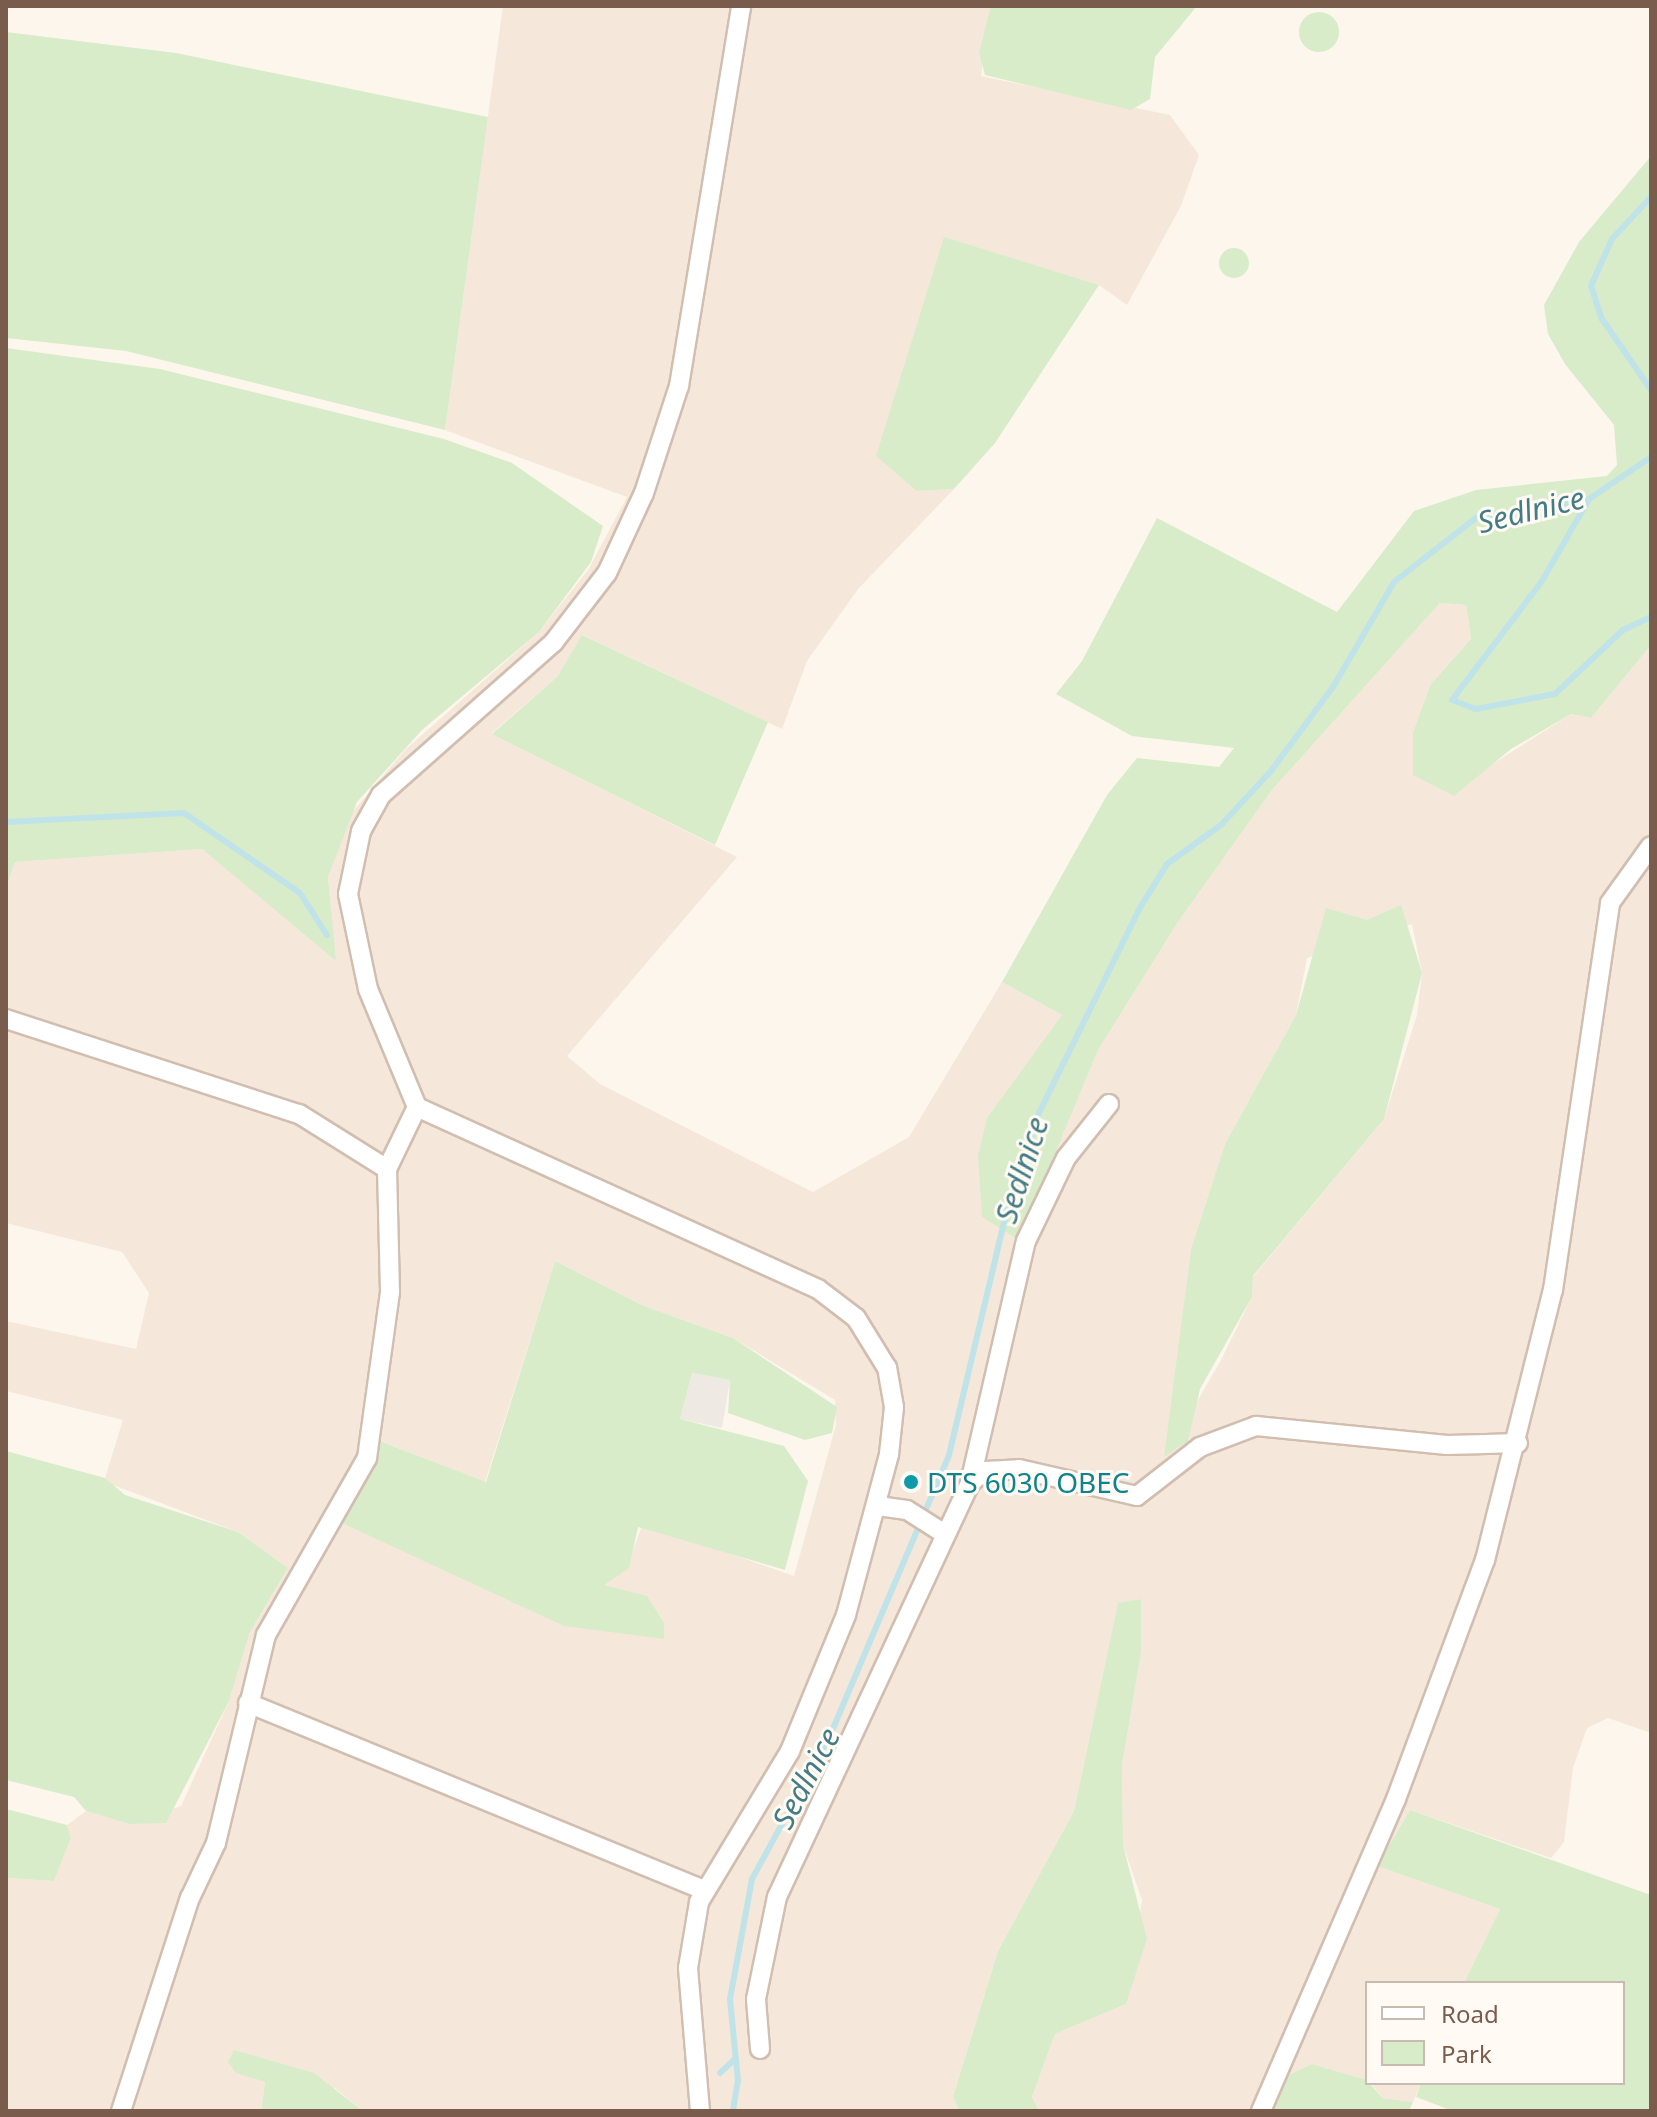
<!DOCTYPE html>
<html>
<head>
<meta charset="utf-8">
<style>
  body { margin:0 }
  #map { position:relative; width:1657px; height:2117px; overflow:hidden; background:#fdf6ec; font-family:"Noto Sans",sans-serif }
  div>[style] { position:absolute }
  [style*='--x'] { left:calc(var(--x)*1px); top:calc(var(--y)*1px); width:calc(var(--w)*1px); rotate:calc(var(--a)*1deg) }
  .residential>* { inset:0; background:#f5e8da }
  .industrial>* { inset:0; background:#efe9e4 }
  .green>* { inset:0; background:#d8ecc9 }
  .round { border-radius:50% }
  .stream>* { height:6px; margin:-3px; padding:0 3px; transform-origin:3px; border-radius:3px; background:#bfe3e8 }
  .roads { filter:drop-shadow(2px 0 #d1beb0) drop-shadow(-2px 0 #d1beb0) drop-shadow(0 2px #d1beb0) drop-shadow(0 -2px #d1beb0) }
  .minor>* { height:18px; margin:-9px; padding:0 9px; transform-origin:9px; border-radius:9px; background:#fff }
  .dots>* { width:22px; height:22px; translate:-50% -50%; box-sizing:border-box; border:4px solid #fffaf3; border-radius:50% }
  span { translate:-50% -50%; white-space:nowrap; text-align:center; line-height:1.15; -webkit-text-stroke:6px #fffaf3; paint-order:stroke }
  .culture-label { font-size:28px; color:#0d838f }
  .left { translate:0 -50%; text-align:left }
  .water-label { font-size:30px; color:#437c86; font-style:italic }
  .frame { position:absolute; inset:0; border:8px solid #7a5c4d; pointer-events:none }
  .legend { position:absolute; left:1365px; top:1981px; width:260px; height:104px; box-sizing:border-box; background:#fffaf3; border:2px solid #cabbb1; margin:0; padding:10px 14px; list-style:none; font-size:24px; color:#7a5c4d }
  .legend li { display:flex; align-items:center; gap:16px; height:40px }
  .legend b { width:40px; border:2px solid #cabbb1 }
</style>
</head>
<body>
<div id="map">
  <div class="residential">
    <i style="clip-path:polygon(evenodd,503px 6px,991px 6px,981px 76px,1170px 115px,1199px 155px,1181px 206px,1127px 305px,1099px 285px,944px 238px,917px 491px,954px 489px,858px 589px,807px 661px,782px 729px,583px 635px,558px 676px,492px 733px,737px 857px,567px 1056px,600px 1084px,813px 1192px,909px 1137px,1002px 982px,1062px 1015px,1038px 1055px,1018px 1240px,1098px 1050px,1178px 922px,1272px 790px,1440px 603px,1466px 605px,1471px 639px,1431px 684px,1466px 781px,1571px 714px,1591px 718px,1651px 645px,1651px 1733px,1608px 1718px,1587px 1728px,1573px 1768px,1564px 1842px,1551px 1858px,1410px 1810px,1377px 1866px,1500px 1909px,1464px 1983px,1367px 1983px,1367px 2080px,1312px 2064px,1280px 2079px,1265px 2111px,1039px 2111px,1032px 2097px,1055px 2034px,1126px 2004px,1142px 1900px,1123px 1845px,1122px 1766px,1141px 1653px,1141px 1599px,1118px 1604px,1074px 1811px,998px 1951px,953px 2095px,959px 2111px,363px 2111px,335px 2088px,265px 2082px,261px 2111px,6px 2111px,6px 1878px,54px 1881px,71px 1838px,67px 1825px,86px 1811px,129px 1824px,181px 1806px,229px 1701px,250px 1632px,288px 1568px,238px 1532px,113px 1485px,105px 1478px,123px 1420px,6px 1391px,6px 1321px,136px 1349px,149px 1293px,122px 1252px,6px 1223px,6px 888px,15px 862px,202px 849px,335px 960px,328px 877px,348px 817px,406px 749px,539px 632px,588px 570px,627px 497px,445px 430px,503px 6px,1412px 924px,1422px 973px,1417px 1015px,1384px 1119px,1253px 1277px,1252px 1297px,1221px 1360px,1165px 1457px,1191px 1249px,1225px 1144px,1296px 1015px,1307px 958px,1412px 924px,503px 6px,555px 1261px,644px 1306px,733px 1338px,835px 1400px,836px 1425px,794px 1576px,643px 1523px,631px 1556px,603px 1585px,457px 1574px,342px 1523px,378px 1440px,485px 1482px,555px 1261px)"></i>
    <i style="clip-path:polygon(1371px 2083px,1421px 2083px,1413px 2102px,1382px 2098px)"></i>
  </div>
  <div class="industrial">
    <i style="clip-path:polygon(692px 1373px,730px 1380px,722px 1428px,680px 1419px)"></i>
  </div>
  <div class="green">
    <i style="clip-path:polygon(991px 6px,1197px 6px,1155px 57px,1150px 99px,1131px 110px,985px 75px,979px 53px)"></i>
    <i class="round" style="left:1299px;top:12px;width:40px;height:40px"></i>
    <i style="clip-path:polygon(6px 32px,176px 53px,488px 117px,445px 430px,126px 351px,6px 338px)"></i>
    <i style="clip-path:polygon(1651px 156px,1651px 645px,1591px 718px,1571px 714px,1511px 749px,1454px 796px,1413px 775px,1413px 733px,1431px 684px,1471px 639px,1466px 605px,1440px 603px,1272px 790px,1178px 922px,1098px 1050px,1019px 1240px,982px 1217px,978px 1156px,987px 1118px,1062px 1015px,1002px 982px,1107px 795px,1137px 758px,1219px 767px,1234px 748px,1132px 736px,1056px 694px,1082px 661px,1157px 518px,1337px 612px,1414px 511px,1476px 490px,1607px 476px,1617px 465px,1614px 425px,1565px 364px,1548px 334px,1544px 305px,1579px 242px)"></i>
    <i style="clip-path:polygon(944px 237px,1099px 285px,995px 443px,954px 489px,917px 491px,876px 456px)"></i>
    <i class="round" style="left:1219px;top:248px;width:30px;height:30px"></i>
    <i style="clip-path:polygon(6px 348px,160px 369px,444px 439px,512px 463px,603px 526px,591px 562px,539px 632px,422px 730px,357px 802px,328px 877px,336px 961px,202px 849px,15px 862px,6px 888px)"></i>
    <i style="clip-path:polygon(582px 635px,768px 722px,715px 845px,492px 734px,558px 676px)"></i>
    <i style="clip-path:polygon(1401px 905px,1422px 973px,1384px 1119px,1253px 1276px,1252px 1297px,1200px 1389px,1188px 1441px,1164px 1457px,1191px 1249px,1225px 1144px,1296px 1015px,1326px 908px,1367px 920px)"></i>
    <i style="clip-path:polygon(555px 1261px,644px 1306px,733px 1338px,837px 1407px,832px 1433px,805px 1440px,728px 1413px,730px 1380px,692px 1373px,680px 1419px,784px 1446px,808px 1481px,785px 1570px,638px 1527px,629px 1568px,604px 1585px,647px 1596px,664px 1623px,664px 1639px,564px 1626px,342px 1523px,377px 1440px,486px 1482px)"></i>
    <i style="clip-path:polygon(6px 1451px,105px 1478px,125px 1495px,238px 1532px,288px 1568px,250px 1632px,229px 1701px,166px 1823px,129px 1824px,86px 1811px,74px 1797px,6px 1780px)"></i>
    <i style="clip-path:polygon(1141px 1599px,1141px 1653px,1122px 1766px,1123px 1845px,1147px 1939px,1126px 2004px,1055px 2034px,1032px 2097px,1039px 2111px,959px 2111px,953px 2096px,998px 1951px,1074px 1811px,1118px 1603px)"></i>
    <i style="clip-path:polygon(6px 1809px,67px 1825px,71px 1838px,54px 1881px,6px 1878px)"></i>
    <i style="clip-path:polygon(1410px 1810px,1651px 1895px,1651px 2111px,1453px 2111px,1416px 2097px,1421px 2083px,1623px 2083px,1623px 1983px,1464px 1983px,1500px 1909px,1377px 1866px)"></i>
    <i style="clip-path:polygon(234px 2050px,314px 2073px,363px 2111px,261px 2111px,265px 2082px,236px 2073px,228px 2062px)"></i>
    <i style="clip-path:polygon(1312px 2064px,1367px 2080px,1382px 2098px,1413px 2102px,1409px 2111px,1265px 2111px,1280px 2079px)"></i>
  </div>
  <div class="stream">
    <i style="--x:1651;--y:197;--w:57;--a:132.9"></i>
    <i style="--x:1612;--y:239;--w:51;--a:114.1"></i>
    <i style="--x:1591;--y:286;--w:35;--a:72"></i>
    <i style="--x:1602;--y:319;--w:86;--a:55.4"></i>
    <i style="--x:1589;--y:499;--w:95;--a:119.8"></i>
    <i style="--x:1542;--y:581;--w:149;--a:127.1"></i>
    <i style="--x:1452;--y:700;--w:26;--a:21"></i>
    <i style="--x:1476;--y:709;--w:80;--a:-10.8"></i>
    <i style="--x:1555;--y:694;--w:93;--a:-43.3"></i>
    <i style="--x:1623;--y:630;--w:31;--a:-25"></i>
    <i style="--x:6;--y:822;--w:178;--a:-2.9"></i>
    <i style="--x:184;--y:813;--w:141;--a:34.6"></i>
    <i style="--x:300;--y:893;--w:50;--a:57.3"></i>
    <i style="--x:720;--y:2073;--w:21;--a:-43"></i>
    <i style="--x:733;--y:2111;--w:30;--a:-81"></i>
    <i style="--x:738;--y:2081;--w:82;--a:-95.6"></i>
    <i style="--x:730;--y:1999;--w:122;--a:-79.6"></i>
    <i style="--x:752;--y:1879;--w:161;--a:-61.4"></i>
    <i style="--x:829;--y:1738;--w:307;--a:-67"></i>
    <i style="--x:949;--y:1455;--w:260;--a:-76.7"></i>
    <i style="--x:1009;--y:1202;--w:94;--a:-71.4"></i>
    <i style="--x:1039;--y:1113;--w:231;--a:-63.8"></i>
    <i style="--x:1141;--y:906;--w:49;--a:-58.2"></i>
    <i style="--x:1167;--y:864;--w:67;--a:-35.8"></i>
    <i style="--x:1221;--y:825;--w:74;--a:-47.2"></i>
    <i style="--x:1271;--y:771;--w:104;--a:-53.6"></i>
    <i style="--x:1333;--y:687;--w:121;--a:-59.8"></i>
    <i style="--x:1394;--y:582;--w:104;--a:-38"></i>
    <i style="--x:1476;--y:518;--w:115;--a:-9.5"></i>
    <i style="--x:1589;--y:499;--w:75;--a:-34.1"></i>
  </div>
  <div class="roads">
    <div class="minor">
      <i style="--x:6;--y:1019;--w:308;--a:18"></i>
      <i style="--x:299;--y:1114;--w:104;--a:32"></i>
      <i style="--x:970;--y:1483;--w:248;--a:-77"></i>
      <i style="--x:1026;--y:1241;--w:92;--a:-64.3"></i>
      <i style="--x:1066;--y:1158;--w:69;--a:-51.5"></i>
      <i style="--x:878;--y:1506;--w:29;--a:8"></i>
      <i style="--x:907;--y:1510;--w:45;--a:32.3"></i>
      <i style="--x:248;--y:1703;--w:492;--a:22.3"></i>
      <i style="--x:760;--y:2049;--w:50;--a:-94.6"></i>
      <i style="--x:756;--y:1999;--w:104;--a:-78.4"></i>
      <i style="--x:777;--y:1897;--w:457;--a:-65"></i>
      <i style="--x:970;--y:1483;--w:19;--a:-39"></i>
      <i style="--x:985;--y:1471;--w:34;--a:-3"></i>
      <i style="--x:1019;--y:1469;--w:121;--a:12.9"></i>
      <i style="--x:1137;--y:1496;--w:80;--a:-37.9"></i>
      <i style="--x:1200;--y:1447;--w:60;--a:-20.6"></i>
      <i style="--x:1256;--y:1426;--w:192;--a:5.7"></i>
      <i style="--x:1447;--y:1445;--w:71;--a:-1.6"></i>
      <i style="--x:121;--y:2111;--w:224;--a:-72.1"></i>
      <i style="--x:190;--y:1898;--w:61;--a:-64.7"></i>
      <i style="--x:216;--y:1843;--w:214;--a:-76.5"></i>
      <i style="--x:266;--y:1635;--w:204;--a:-60.3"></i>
      <i style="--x:367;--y:1458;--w:168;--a:-82.1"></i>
      <i style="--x:390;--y:1292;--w:123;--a:-91.4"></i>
      <i style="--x:387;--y:1169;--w:69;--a:-64.2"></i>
      <i style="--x:700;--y:2111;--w:144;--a:-94.8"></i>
      <i style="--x:688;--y:1968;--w:67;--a:-80.5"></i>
      <i style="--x:699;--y:1902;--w:176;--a:-58.9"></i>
      <i style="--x:790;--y:1751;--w:147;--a:-67.6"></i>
      <i style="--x:846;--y:1615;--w:167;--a:-75"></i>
      <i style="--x:889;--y:1454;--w:47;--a:-83.9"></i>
      <i style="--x:894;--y:1407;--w:40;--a:-100"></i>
      <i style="--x:887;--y:1368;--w:59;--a:-121.8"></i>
      <i style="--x:856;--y:1318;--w:48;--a:-142.7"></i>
      <i style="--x:818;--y:1289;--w:440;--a:-155.6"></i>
      <i style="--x:417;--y:1107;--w:128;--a:-112.6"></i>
      <i style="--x:368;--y:989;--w:97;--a:-101.9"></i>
      <i style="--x:348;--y:894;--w:64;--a:-78.3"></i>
      <i style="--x:361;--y:831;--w:41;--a:-60.9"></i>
      <i style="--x:381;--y:795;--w:230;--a:-41.5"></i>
      <i style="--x:553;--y:643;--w:88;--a:-52.4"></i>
      <i style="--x:607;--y:573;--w:88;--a:-65.2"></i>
      <i style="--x:644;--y:493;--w:113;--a:-71.9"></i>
      <i style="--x:679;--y:386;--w:385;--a:-80.7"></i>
      <i style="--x:1261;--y:2111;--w:340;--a:-66.6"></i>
      <i style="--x:1396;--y:1799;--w:255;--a:-69.6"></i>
      <i style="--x:1485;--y:1560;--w:278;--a:-75.9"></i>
      <i style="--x:1553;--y:1290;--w:391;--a:-81.6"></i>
      <i style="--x:1610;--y:903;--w:70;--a:-54.3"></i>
    </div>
  </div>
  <div class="dots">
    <i style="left:911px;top:1482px;background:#0f9aa8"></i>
  </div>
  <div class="culture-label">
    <span class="left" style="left:927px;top:1482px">DTS 6030 OBEC</span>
  </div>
  <div class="water-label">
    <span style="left:1531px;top:510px;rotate:-14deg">Sedlnice</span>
    <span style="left:1022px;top:1170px;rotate:-72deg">Sedlnice</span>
    <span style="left:806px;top:1778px;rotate:-62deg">Sedlnice</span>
  </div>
  <div class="frame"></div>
  <ul class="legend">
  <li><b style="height:10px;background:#fff"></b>Road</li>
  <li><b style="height:22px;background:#d8ecc9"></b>Park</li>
  </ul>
</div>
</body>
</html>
